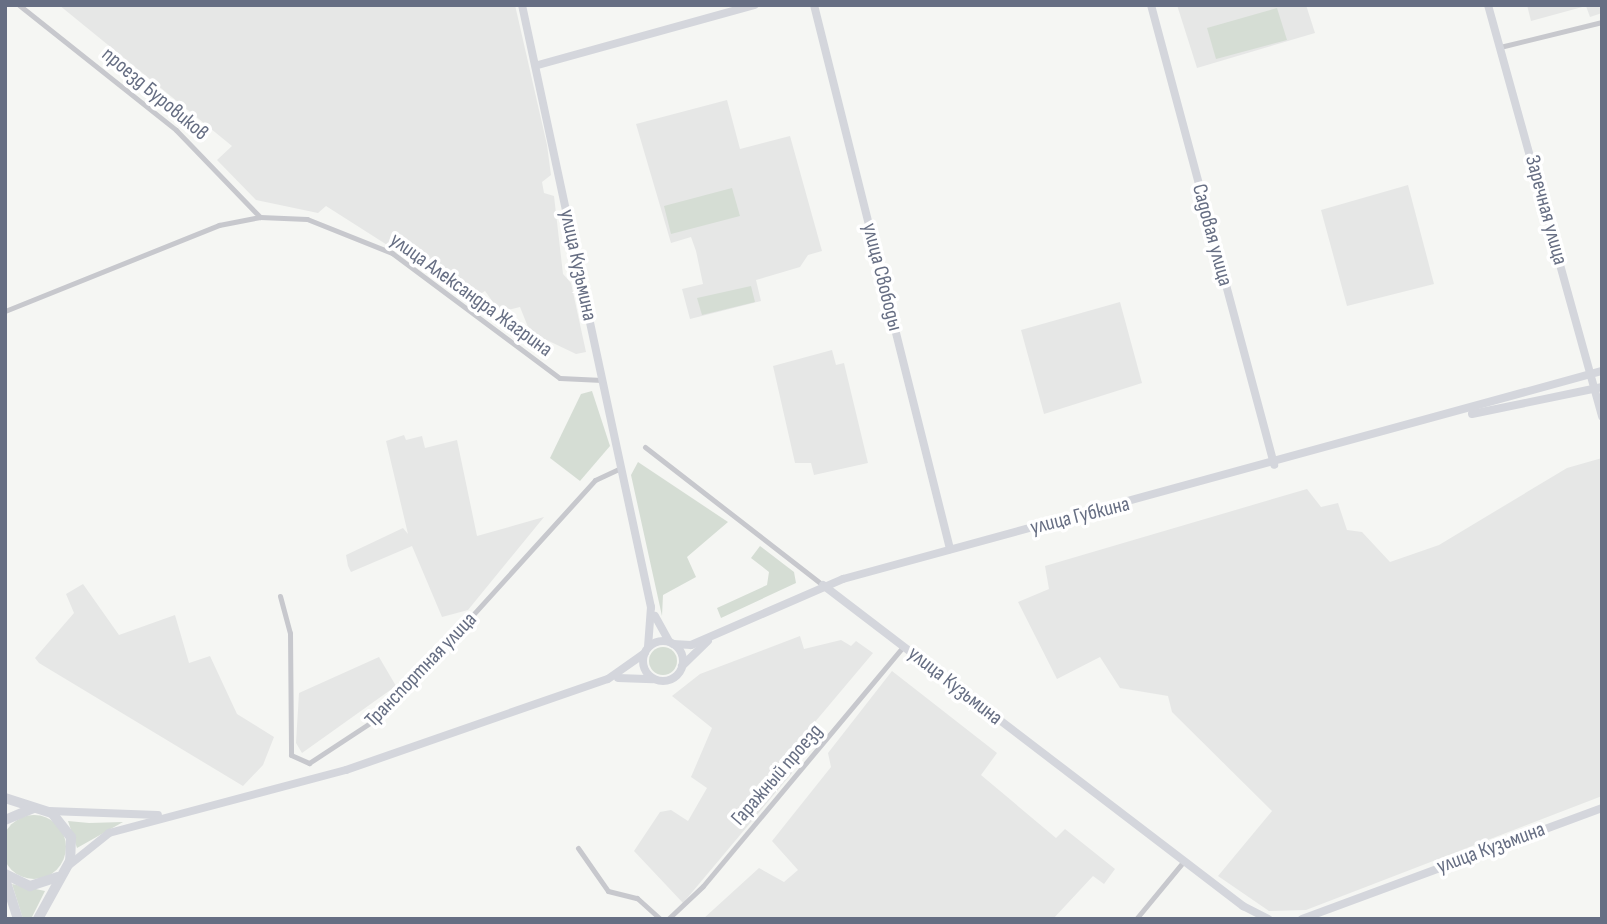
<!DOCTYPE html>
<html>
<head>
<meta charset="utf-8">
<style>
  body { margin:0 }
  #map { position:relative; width:1607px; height:924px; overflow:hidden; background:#f5f6f3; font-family:"Sofia Sans Condensed",sans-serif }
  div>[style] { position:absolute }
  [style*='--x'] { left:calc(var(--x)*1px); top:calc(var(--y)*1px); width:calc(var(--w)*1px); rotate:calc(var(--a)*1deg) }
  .built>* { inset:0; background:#e6e7e6 }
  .green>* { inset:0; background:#d5ddd4 }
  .round { border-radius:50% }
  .street>* { height:5px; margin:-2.5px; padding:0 2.5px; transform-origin:2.5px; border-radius:2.5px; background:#c7c8cd }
  .secondary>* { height:8px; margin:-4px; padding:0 4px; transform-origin:4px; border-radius:4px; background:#d4d6dc }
  .secondary>.ring { margin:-4px; padding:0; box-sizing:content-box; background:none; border:8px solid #d4d6dc; border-radius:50% }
  .highway>* { height:10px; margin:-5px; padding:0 5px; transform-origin:5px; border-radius:5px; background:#d4d6dc }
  span { translate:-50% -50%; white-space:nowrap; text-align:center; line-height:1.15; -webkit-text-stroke:7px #fff; paint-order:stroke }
  .street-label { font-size:21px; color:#666e83 }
  .frame { position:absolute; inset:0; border:7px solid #666e83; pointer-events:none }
</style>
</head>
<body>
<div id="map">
  <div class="built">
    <i style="clip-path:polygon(59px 5px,515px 5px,547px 145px,551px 175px,542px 182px,544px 193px,554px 196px,563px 274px,571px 283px,586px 352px,576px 354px,530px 332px,520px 307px,500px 312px,485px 291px,472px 299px,326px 206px,318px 213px,256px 200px,217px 160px,232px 146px)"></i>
    <i style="clip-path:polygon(1177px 5px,1306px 5px,1315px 33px,1197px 68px)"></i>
    <i style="clip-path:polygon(1527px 5px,1602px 5px,1602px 13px,1590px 17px,1586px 6px,1531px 21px)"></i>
    <i style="clip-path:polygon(727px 100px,740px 149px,790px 136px,822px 251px,808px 255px,800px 267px,756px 280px,761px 301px,690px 319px,682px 289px,703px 284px,696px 251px,691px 237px,671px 243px,636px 124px)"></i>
    <i style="clip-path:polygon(1408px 185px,1434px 284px,1347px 306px,1321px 210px)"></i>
    <i style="clip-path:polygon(1120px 302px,1142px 383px,1044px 414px,1021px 330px)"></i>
    <i style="clip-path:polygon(832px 350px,836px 365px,844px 363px,868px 463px,814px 475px,811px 463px,795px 463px,773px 366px)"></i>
    <i style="clip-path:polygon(404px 435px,406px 440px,422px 436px,425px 448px,457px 440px,477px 536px,544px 517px,468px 610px,442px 617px,412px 546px,351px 572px,348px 566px,346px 555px,403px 528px,408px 534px,386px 441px)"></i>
    <i style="clip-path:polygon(1602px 458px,1602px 796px,1306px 910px,1269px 911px,1218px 876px,1272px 811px,1172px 712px,1168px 696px,1120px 688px,1100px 657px,1057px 679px,1018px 602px,1049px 589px,1045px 566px,1307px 489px,1321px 507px,1338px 503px,1347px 530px,1362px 532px,1390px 562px,1439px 545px,1567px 468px)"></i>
    <i style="clip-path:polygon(83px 584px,119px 635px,175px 615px,189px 663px,210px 656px,237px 714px,274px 737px,263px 765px,243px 786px,39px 663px,35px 658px,74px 613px,66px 594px)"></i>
    <i style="clip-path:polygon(800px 636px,804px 649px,841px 640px,851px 646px,856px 641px,873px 653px,788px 754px,792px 773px,683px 903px,634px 851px,660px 812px,671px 810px,688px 821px,707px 788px,691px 777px,712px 728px,672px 696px,700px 674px)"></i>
    <i style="clip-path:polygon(379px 657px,396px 686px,302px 753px,296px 743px,299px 693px)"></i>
    <i style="clip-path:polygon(892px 671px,997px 753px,981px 775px,1056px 838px,1065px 829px,1115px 869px,1104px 884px,1093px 876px,1053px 919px,703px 919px,759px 868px,784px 882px,798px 870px,772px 841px,831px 767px,828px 753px)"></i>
  </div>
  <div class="green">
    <i style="clip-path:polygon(1277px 8px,1287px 40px,1216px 59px,1207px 28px)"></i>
    <i style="clip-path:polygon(732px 188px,740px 216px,671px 234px,664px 206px)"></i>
    <i style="clip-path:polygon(751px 286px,755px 302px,702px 315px,697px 298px)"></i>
    <i style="clip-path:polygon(592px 391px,610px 446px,580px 481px,550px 458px,581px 394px)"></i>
    <i style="clip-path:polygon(638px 462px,728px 522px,687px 557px,696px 577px,663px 595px,662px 616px,631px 475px)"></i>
    <i style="clip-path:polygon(760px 546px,794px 572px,796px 583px,721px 618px,717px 608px,767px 585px,769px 572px,751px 558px)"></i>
    <i class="round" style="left:649px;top:647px;width:28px;height:28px"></i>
    <i class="round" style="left:2px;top:815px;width:64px;height:64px"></i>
    <i style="clip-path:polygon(68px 821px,89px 823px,123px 822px,77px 848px)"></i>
    <i style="clip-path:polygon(12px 884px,45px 891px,31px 919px,23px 919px)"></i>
  </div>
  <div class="street">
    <i style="--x:19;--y:5;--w:201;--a:38.5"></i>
    <i style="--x:176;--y:130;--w:121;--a:46"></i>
    <i style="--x:1500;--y:47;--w:105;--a:-13.8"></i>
    <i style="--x:5;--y:311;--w:231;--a:-21.9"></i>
    <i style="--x:219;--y:225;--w:42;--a:-11"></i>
    <i style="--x:260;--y:217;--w:47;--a:2.4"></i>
    <i style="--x:307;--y:219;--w:92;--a:21.8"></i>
    <i style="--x:392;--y:253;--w:209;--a:36.7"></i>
    <i style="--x:560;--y:378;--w:42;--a:2.7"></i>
    <i style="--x:645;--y:447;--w:225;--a:37.8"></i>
    <i style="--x:280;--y:596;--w:38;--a:75"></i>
    <i style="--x:290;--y:633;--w:122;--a:89.5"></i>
    <i style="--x:291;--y:755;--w:20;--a:24"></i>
    <i style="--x:309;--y:763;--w:87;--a:-33.3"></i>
    <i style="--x:382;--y:715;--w:317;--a:-47.8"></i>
    <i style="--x:595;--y:480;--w:29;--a:-25"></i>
    <i style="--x:578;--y:848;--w:52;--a:55.1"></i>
    <i style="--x:608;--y:891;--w:30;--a:14"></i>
    <i style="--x:637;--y:898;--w:31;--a:42"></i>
    <i style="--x:668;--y:919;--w:48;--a:-43.3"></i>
    <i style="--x:703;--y:886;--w:312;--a:-50.1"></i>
    <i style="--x:1136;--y:919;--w:75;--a:-50.4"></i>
  </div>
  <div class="secondary">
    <i style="--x:522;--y:5;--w:616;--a:77.91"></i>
    <i style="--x:651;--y:607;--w:40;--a:94.3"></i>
    <i style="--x:814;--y:5;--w:561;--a:75.96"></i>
    <i style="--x:1151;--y:5;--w:476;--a:75"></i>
    <i style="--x:1488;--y:5;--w:427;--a:74.5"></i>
    <i style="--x:538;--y:65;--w:225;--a:-15.5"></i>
    <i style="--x:1472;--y:414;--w:133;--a:-11.7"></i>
    <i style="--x:823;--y:585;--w:529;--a:37.39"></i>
    <i style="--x:1243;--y:906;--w:28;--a:27"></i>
    <i style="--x:655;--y:616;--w:29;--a:61"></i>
    <i class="ring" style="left:643px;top:641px;width:32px;height:32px"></i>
    <i style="--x:673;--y:644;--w:18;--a:3"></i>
    <i style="--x:691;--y:645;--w:166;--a:-23.5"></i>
    <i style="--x:843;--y:579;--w:787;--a:-15.33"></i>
    <i style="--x:682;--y:666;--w:36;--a:-44"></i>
    <i style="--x:618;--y:678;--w:35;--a:2"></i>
    <i style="--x:49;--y:811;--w:109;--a:2.1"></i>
    <i style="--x:68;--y:866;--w:53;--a:-38.8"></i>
    <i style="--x:109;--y:833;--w:245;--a:-14.9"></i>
    <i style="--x:346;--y:770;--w:277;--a:-19.2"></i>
    <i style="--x:608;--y:679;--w:45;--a:-35.1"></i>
    <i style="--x:1302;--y:919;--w:320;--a:-20.3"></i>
  </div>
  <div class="highway">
    <i style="--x:5;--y:798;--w:49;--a:17.7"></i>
    <i style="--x:52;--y:813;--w:31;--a:52"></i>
    <i style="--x:71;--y:837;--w:24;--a:92"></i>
    <i style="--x:70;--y:861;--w:66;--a:118.9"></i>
    <i style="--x:5;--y:820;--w:30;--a:-23"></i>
    <i style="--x:5;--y:874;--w:28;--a:26"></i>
    <i style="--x:30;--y:886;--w:29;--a:-18"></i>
    <i style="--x:5;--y:879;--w:42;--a:72"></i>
  </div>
  <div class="street-label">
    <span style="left:155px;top:94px;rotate:40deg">проезд Буровиков</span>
    <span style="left:1546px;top:210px;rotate:75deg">Заречная улица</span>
    <span style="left:1212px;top:235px;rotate:75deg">Садовая улица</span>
    <span style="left:578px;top:265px;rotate:78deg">улица Кузьмина</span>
    <span style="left:882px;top:277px;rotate:76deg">улица Свободы</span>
    <span style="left:471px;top:295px;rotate:36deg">улица Александра Жагрина</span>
    <span style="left:1080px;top:516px;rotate:-14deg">улица Губкина</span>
    <span style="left:421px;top:670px;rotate:-46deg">Транспортная улица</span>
    <span style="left:955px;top:686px;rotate:38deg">улица Кузьмина</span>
    <span style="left:777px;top:775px;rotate:-49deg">Гаражный проезд</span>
    <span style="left:1491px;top:848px;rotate:-20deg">улица Кузьмина</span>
  </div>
  <div class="frame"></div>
</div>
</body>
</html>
